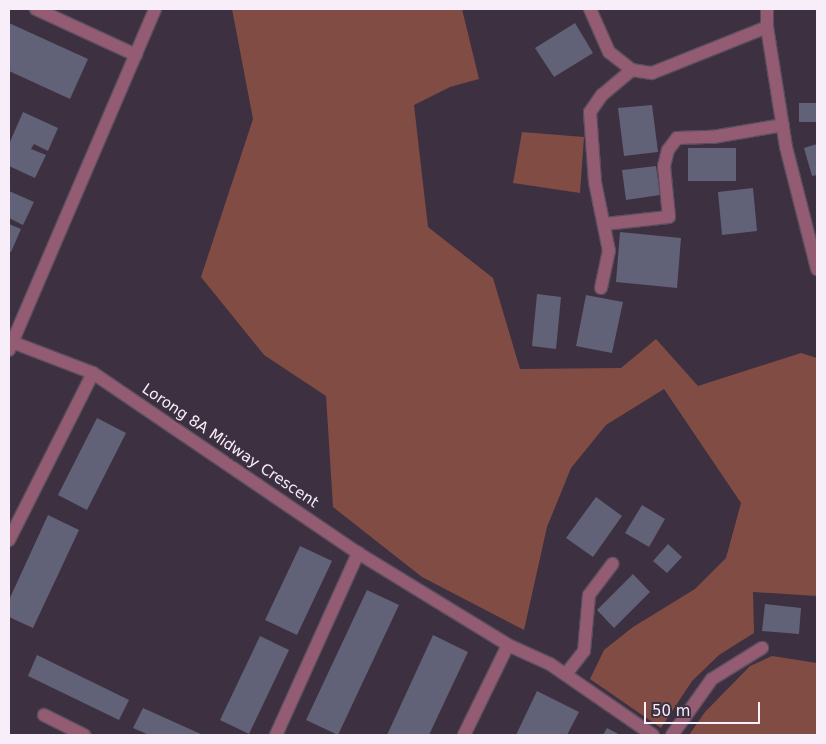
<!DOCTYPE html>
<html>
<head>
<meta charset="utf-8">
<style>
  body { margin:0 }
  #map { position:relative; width:826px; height:744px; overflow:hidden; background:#3d3040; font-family:"DejaVu Sans",sans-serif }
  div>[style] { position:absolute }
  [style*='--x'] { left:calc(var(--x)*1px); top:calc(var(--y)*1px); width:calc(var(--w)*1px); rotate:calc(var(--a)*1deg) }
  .green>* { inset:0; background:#814c44 }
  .building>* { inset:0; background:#616177 }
  .roads { filter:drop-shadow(1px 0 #5b4e5e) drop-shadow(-1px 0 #5b4e5e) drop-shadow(0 1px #5b4e5e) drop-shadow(0 -1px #5b4e5e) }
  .minor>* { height:12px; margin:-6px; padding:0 6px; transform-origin:6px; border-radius:6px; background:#945c72 }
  span { translate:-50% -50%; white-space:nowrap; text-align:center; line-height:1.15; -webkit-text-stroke:4.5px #3d3040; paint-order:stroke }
  .street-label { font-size:15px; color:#f7eef9 }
  .frame { position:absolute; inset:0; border:10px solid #f7eef9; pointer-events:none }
  .scale { position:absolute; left:644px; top:702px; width:116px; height:22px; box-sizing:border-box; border:2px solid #f7eef9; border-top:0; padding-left:6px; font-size:15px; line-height:18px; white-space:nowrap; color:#f7eef9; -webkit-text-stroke:4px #3d3040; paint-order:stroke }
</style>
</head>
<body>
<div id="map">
  <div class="green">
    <i style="clip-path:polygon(232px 9px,462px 9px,479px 79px,450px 87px,414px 105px,428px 227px,493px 278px,520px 369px,621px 368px,656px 339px,698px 386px,801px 353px,817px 358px,817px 596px,753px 592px,754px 633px,719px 655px,692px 681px,661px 728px,590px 679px,604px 650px,633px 627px,695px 589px,726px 558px,741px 503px,664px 389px,606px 425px,571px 468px,547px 527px,524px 630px,422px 577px,333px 507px,326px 396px,264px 355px,201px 277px,253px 119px)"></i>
    <i style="clip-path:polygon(522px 132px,584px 137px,580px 193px,513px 183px)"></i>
    <i style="clip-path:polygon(772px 656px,817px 663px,817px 735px,689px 735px,705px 712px,750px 666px)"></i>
  </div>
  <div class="building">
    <i style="clip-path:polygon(9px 23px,88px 59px,70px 99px,9px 71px)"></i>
    <i style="clip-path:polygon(575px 23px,593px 53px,554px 77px,535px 48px)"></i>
    <i style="clip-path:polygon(799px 103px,817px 103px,817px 122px,799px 122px)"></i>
    <i style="clip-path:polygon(652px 105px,658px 152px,624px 156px,618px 108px)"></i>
    <i style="clip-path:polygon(23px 112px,58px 128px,48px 151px,34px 144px,31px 149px,46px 155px,35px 178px,9px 166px,9px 144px)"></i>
    <i style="clip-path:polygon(817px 144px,817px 175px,812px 176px,804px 148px)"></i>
    <i style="clip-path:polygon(688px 148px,736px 148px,736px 181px,688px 181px)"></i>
    <i style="clip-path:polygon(656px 166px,660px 195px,626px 200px,622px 170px)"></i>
    <i style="clip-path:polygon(753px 188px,757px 231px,722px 235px,718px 192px)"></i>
    <i style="clip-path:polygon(9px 191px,34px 202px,23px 225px,9px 218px)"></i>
    <i style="clip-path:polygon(9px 224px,21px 229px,11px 252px,9px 251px)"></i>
    <i style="clip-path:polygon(620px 232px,681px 238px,677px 288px,616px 282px)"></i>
    <i style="clip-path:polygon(537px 294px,561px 297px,556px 349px,532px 346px)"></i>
    <i style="clip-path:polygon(586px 295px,623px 302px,612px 353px,576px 346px)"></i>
    <i style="clip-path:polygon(97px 418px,126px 433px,87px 510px,58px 495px)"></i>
    <i style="clip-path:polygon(596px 497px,622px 516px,593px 557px,566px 538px)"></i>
    <i style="clip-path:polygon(642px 505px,665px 519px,649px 547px,625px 533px)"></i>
    <i style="clip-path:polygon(48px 515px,79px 530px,33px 628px,9px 617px,9px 600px)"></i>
    <i style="clip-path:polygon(668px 544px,682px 557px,667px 573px,653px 561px)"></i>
    <i style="clip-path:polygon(300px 546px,332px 561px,297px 635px,265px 620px)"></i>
    <i style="clip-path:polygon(633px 574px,650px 592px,614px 628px,597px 610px)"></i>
    <i style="clip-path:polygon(367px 590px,399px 605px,338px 735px,306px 720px)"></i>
    <i style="clip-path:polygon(765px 604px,801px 608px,799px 634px,762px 631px)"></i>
    <i style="clip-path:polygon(433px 635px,468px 652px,429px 735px,387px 735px)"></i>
    <i style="clip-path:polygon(260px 636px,289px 650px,249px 734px,220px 720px)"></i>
    <i style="clip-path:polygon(37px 655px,129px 700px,119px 720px,28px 676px)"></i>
    <i style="clip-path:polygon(537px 691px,579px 712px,567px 735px,516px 735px)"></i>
    <i style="clip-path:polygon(143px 708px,203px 735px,149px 735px,133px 728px)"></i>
    <i style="clip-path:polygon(607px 728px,620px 735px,603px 735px)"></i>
  </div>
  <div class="roads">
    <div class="minor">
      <i style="--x:36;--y:9;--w:110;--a:24.7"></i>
      <i style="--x:590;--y:9;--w:47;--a:66.2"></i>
      <i style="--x:609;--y:52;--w:29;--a:38"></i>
      <i style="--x:632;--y:70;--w:20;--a:9"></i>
      <i style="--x:652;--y:73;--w:124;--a:-21.8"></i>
      <i style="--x:767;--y:27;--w:121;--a:81"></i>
      <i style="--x:786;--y:147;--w:126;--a:75.7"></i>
      <i style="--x:767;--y:27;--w:18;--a:-90"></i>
      <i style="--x:605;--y:224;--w:64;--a:-6.2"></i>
      <i style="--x:669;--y:217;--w:51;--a:-95.6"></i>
      <i style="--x:664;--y:166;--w:16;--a:-76"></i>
      <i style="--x:668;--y:150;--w:15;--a:-53"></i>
      <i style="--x:677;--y:138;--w:36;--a:-2"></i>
      <i style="--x:713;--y:137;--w:71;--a:-9.7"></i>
      <i style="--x:601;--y:288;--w:38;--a:-78"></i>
      <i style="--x:609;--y:251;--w:70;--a:-101.5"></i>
      <i style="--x:595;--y:182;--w:70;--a:-94.1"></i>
      <i style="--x:590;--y:112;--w:21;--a:-55"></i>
      <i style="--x:602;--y:95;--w:39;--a:-40"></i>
      <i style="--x:12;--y:342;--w:87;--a:20.9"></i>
      <i style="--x:93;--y:373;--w:320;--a:34.2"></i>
      <i style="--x:358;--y:553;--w:176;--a:31.5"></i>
      <i style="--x:508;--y:645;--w:46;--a:24.3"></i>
      <i style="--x:550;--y:664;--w:125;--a:34.6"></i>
      <i style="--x:9;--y:350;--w:371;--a:-66.8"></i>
      <i style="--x:9;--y:540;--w:187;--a:-63.3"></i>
      <i style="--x:566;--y:674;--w:29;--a:-52"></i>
      <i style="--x:584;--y:651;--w:56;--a:-84.9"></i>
      <i style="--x:589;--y:595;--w:39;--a:-53"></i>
      <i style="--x:44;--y:715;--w:45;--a:26.6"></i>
      <i style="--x:276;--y:735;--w:200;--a:-65.7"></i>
      <i style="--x:464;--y:735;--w:100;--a:-63.9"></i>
      <i style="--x:672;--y:735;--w:69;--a:-54.5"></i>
      <i style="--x:712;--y:679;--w:59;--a:-31.8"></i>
    </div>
  </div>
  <div class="street-label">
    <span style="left:230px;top:446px;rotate:34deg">Lorong 8A Midway Crescent</span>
  </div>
  <div class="frame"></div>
  <div class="scale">50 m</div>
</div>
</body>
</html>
